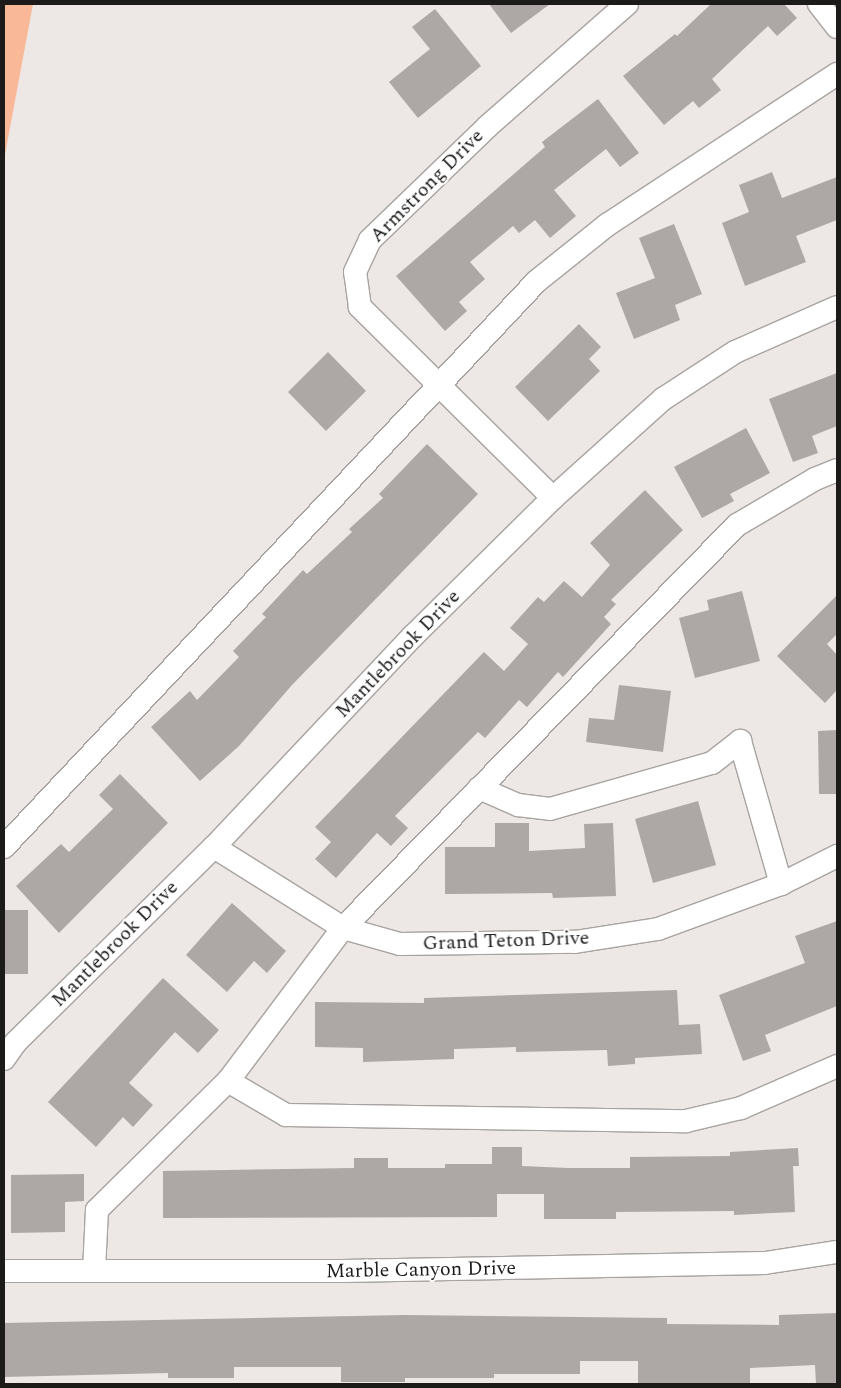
<!DOCTYPE html>
<html>
<head>
<meta charset="utf-8">
<style>
  body { margin:0 }
  #map { position:relative; width:841px; height:1388px; overflow:hidden; background:#ede7e5; font-family:Spectral,serif }
  div>[style] { position:absolute }
  [style*='--x'] { left:calc(var(--x)*1px); top:calc(var(--y)*1px); width:calc(var(--w)*1px); rotate:calc(var(--a)*1deg) }
  .green>* { inset:0; background:#f9b998 }
  .building>* { inset:0; background:#ada8a5 }
  .roads { filter:drop-shadow(1px 0 #a8a3a0) drop-shadow(-1px 0 #a8a3a0) drop-shadow(0 1px #a8a3a0) drop-shadow(0 -1px #a8a3a0) }
  .minor>* { height:22px; margin:-11px; padding:0 11px; transform-origin:11px; border-radius:11px; background:#fff }
  span { translate:-50% -50%; white-space:nowrap; text-align:center; line-height:1.15; -webkit-text-stroke:4px #fff; paint-order:stroke }
  .street-label { font-size:20px; color:#1d1b1a }
  .frame { position:absolute; inset:0; border:5px solid #1d1b1a; pointer-events:none }
</style>
</head>
<body>
<div id="map">
  <div class="green">
    <i style="clip-path:polygon(4px 4px,33px 4px,4px 160px)"></i>
  </div>
  <div class="building">
    <i style="clip-path:polygon(489px 4px,550px 4px,511px 33px)"></i>
    <i style="clip-path:polygon(711px 4px,784px 4px,797px 18px,777px 36px,768px 26px,712px 79px,721px 90px,699px 108px,693px 101px,664px 125px,623px 76px,675px 34px,677px 36px)"></i>
    <i style="clip-path:polygon(435px 9px,481px 66px,418px 118px,389px 82px,430px 49px,412px 27px)"></i>
    <i style="clip-path:polygon(598px 99px,639px 153px,620px 167px,606px 149px,554px 190px,576px 216px,550px 238px,535px 220px,519px 233px,513px 226px,470px 262px,485px 279px,459px 302px,467px 311px,445px 331px,396px 276px,545px 147px,542px 142px)"></i>
    <i style="clip-path:polygon(772px 172px,782px 198px,837px 177px,837px 220px,796px 236px,806px 262px,745px 286px,722px 223px,749px 212px,739px 185px)"></i>
    <i style="clip-path:polygon(674px 224px,702px 294px,675px 305px,680px 320px,634px 339px,616px 293px,655px 278px,639px 238px)"></i>
    <i style="clip-path:polygon(579px 324px,601px 347px,589px 359px,600px 371px,548px 421px,515px 387px)"></i>
    <i style="clip-path:polygon(328px 352px,366px 391px,326px 431px,288px 392px)"></i>
    <i style="clip-path:polygon(837px 373px,837px 426px,812px 436px,818px 453px,793px 462px,769px 399px)"></i>
    <i style="clip-path:polygon(746px 428px,770px 473px,730px 494px,734px 501px,702px 518px,674px 467px)"></i>
    <i style="clip-path:polygon(427px 444px,478px 494px,292px 685px,239px 746px,200px 781px,151px 727px,190px 691px,197px 700px,239px 657px,233px 651px,266px 617px,262px 614px,303px 570px,307px 574px,352px 532px,349px 529px,383px 498px,379px 494px)"></i>
    <i style="clip-path:polygon(645px 490px,683px 530px,611px 600px,616px 604px,604px 617px,611px 624px,563px 677px,558px 672px,527px 707px,519px 700px,485px 738px,478px 732px,395px 816px,408px 828px,391px 846px,377px 833px,336px 878px,315px 859px,331px 842px,315px 827px,484px 652px,504px 671px,528px 644px,510px 628px,538px 597px,544px 602px,564px 581px,582px 597px,610px 565px,590px 543px)"></i>
    <i style="clip-path:polygon(742px 591px,760px 661px,695px 678px,679px 618px,709px 610px,707px 600px)"></i>
    <i style="clip-path:polygon(837px 595px,837px 634px,827px 644px,837px 655px,837px 690px,825px 703px,777px 656px)"></i>
    <i style="clip-path:polygon(619px 685px,671px 691px,663px 752px,586px 742px,589px 718px,614px 720px)"></i>
    <i style="clip-path:polygon(837px 730px,837px 794px,819px 794px,818px 731px)"></i>
    <i style="clip-path:polygon(120px 774px,168px 823px,59px 933px,16px 886px,61px 844px,69px 852px,113px 809px,99px 795px)"></i>
    <i style="clip-path:polygon(698px 801px,716px 865px,653px 883px,635px 819px)"></i>
    <i style="clip-path:polygon(495px 823px,529px 823px,529px 851px,585px 848px,584px 824px,613px 823px,616px 896px,553px 898px,552px 893px,445px 894px,445px 847px,495px 847px)"></i>
    <i style="clip-path:polygon(232px 903px,286px 951px,267px 973px,254px 961px,227px 992px,186px 955px)"></i>
    <i style="clip-path:polygon(4px 910px,28px 910px,28px 974px,4px 974px)"></i>
    <i style="clip-path:polygon(837px 921px,837px 1006px,765px 1035px,771px 1051px,743px 1061px,719px 995px,805px 963px,795px 936px)"></i>
    <i style="clip-path:polygon(163px 978px,219px 1030px,198px 1053px,175px 1032px,129px 1083px,153px 1105px,133px 1127px,123px 1117px,96px 1147px,48px 1102px)"></i>
    <i style="clip-path:polygon(677px 990px,679px 1025px,700px 1024px,702px 1054px,635px 1058px,635px 1064px,608px 1066px,607px 1050px,516px 1052px,516px 1047px,454px 1049px,454px 1059px,363px 1062px,363px 1048px,315px 1047px,315px 1002px,424px 1003px,424px 998px)"></i>
    <i style="clip-path:polygon(492px 1147px,522px 1147px,522px 1166px,568px 1168px,630px 1168px,630px 1157px,730px 1156px,730px 1152px,798px 1148px,799px 1166px,793px 1166px,795px 1212px,734px 1215px,734px 1211px,616px 1212px,616px 1219px,544px 1219px,544px 1194px,497px 1194px,497px 1217px,163px 1218px,163px 1171px,354px 1168px,354px 1158px,388px 1158px,388px 1168px,445px 1168px,445px 1164px,492px 1164px)"></i>
    <i style="clip-path:polygon(84px 1174px,84px 1201px,65px 1202px,65px 1232px,11px 1233px,11px 1175px)"></i>
    <i style="clip-path:polygon(837px 1313px,837px 1384px,816px 1384px,815px 1365px,750px 1368px,750px 1384px,638px 1384px,638px 1361px,580px 1361px,580px 1374px,494px 1374px,494px 1378px,405px 1378px,405px 1382px,341px 1382px,341px 1367px,234px 1367px,234px 1378px,168px 1378px,168px 1373px,4px 1377px,4px 1323px,405px 1315px,667px 1318px,667px 1324px,779px 1325px,779px 1315px)"></i>
  </div>
  <div class="roads">
    <div class="minor">
      <i style="--x:819;--y:4;--w:29;--a:52"></i>
      <i style="--x:553;--y:498;--w:272;--a:-135.3"></i>
      <i style="--x:360;--y:307;--w:35;--a:-98"></i>
      <i style="--x:355;--y:272;--w:35;--a:-65"></i>
      <i style="--x:370;--y:240;--w:164;--a:-44"></i>
      <i style="--x:488;--y:126;--w:185;--a:-41.3"></i>
      <i style="--x:479;--y:788;--w:43;--a:23.6"></i>
      <i style="--x:518;--y:805;--w:32;--a:7"></i>
      <i style="--x:550;--y:809;--w:168;--a:-15.9"></i>
      <i style="--x:712;--y:763;--w:36;--a:-38"></i>
      <i style="--x:740;--y:741;--w:149;--a:74"></i>
      <i style="--x:4;--y:847;--w:777;--a:-46.72"></i>
      <i style="--x:537;--y:281;--w:90;--a:-38.7"></i>
      <i style="--x:607;--y:225;--w:275;--a:-33.3"></i>
      <i style="--x:214;--y:847;--w:152;--a:32.1"></i>
      <i style="--x:343;--y:928;--w:59;--a:15.7"></i>
      <i style="--x:400;--y:944;--w:175;--a:-0.7"></i>
      <i style="--x:575;--y:942;--w:84;--a:-8.9"></i>
      <i style="--x:658;--y:929;--w:131;--a:-20.1"></i>
      <i style="--x:781;--y:884;--w:63;--a:-26.6"></i>
      <i style="--x:4;--y:1059;--w:19;--a:-55"></i>
      <i style="--x:15;--y:1043;--w:279;--a:-44.6"></i>
      <i style="--x:214;--y:847;--w:290;--a:-46.7"></i>
      <i style="--x:413;--y:636;--w:197;--a:-44.6"></i>
      <i style="--x:553;--y:498;--w:148;--a:-42"></i>
      <i style="--x:663;--y:399;--w:86;--a:-33.1"></i>
      <i style="--x:735;--y:352;--w:111;--a:-23.8"></i>
      <i style="--x:228;--y:1081;--w:67;--a:30.4"></i>
      <i style="--x:286;--y:1115;--w:400;--a:0.9"></i>
      <i style="--x:686;--y:1121;--w:57;--a:-13.3"></i>
      <i style="--x:741;--y:1108;--w:105;--a:-23.6"></i>
      <i style="--x:4;--y:1271;--w:339;--a:0"></i>
      <i style="--x:343;--y:1271;--w:422;--a:-1.1"></i>
      <i style="--x:765;--y:1263;--w:73;--a:-8.7"></i>
      <i style="--x:94;--y:1271;--w:61;--a:-87.2"></i>
      <i style="--x:97;--y:1210;--w:184;--a:-44.6"></i>
      <i style="--x:228;--y:1081;--w:191;--a:-53.1"></i>
      <i style="--x:343;--y:928;--w:564;--a:-45.65"></i>
      <i style="--x:737;--y:525;--w:91;--a:-30.5"></i>
      <i style="--x:815;--y:479;--w:24;--a:-22"></i>
    </div>
  </div>
  <div class="street-label">
    <span style="left:427px;top:186px;rotate:-45deg">Armstrong Drive</span>
    <span style="left:398px;top:654px;rotate:-46deg">Mantlebrook Drive</span>
    <span style="left:506px;top:941px;rotate:-2deg">Grand Teton Drive</span>
    <span style="left:115px;top:944px;rotate:-45deg">Mantlebrook Drive</span>
    <span style="left:421px;top:1270px;rotate:-1deg">Marble Canyon Drive</span>
  </div>
  <div class="frame"></div>
</div>
</body>
</html>
